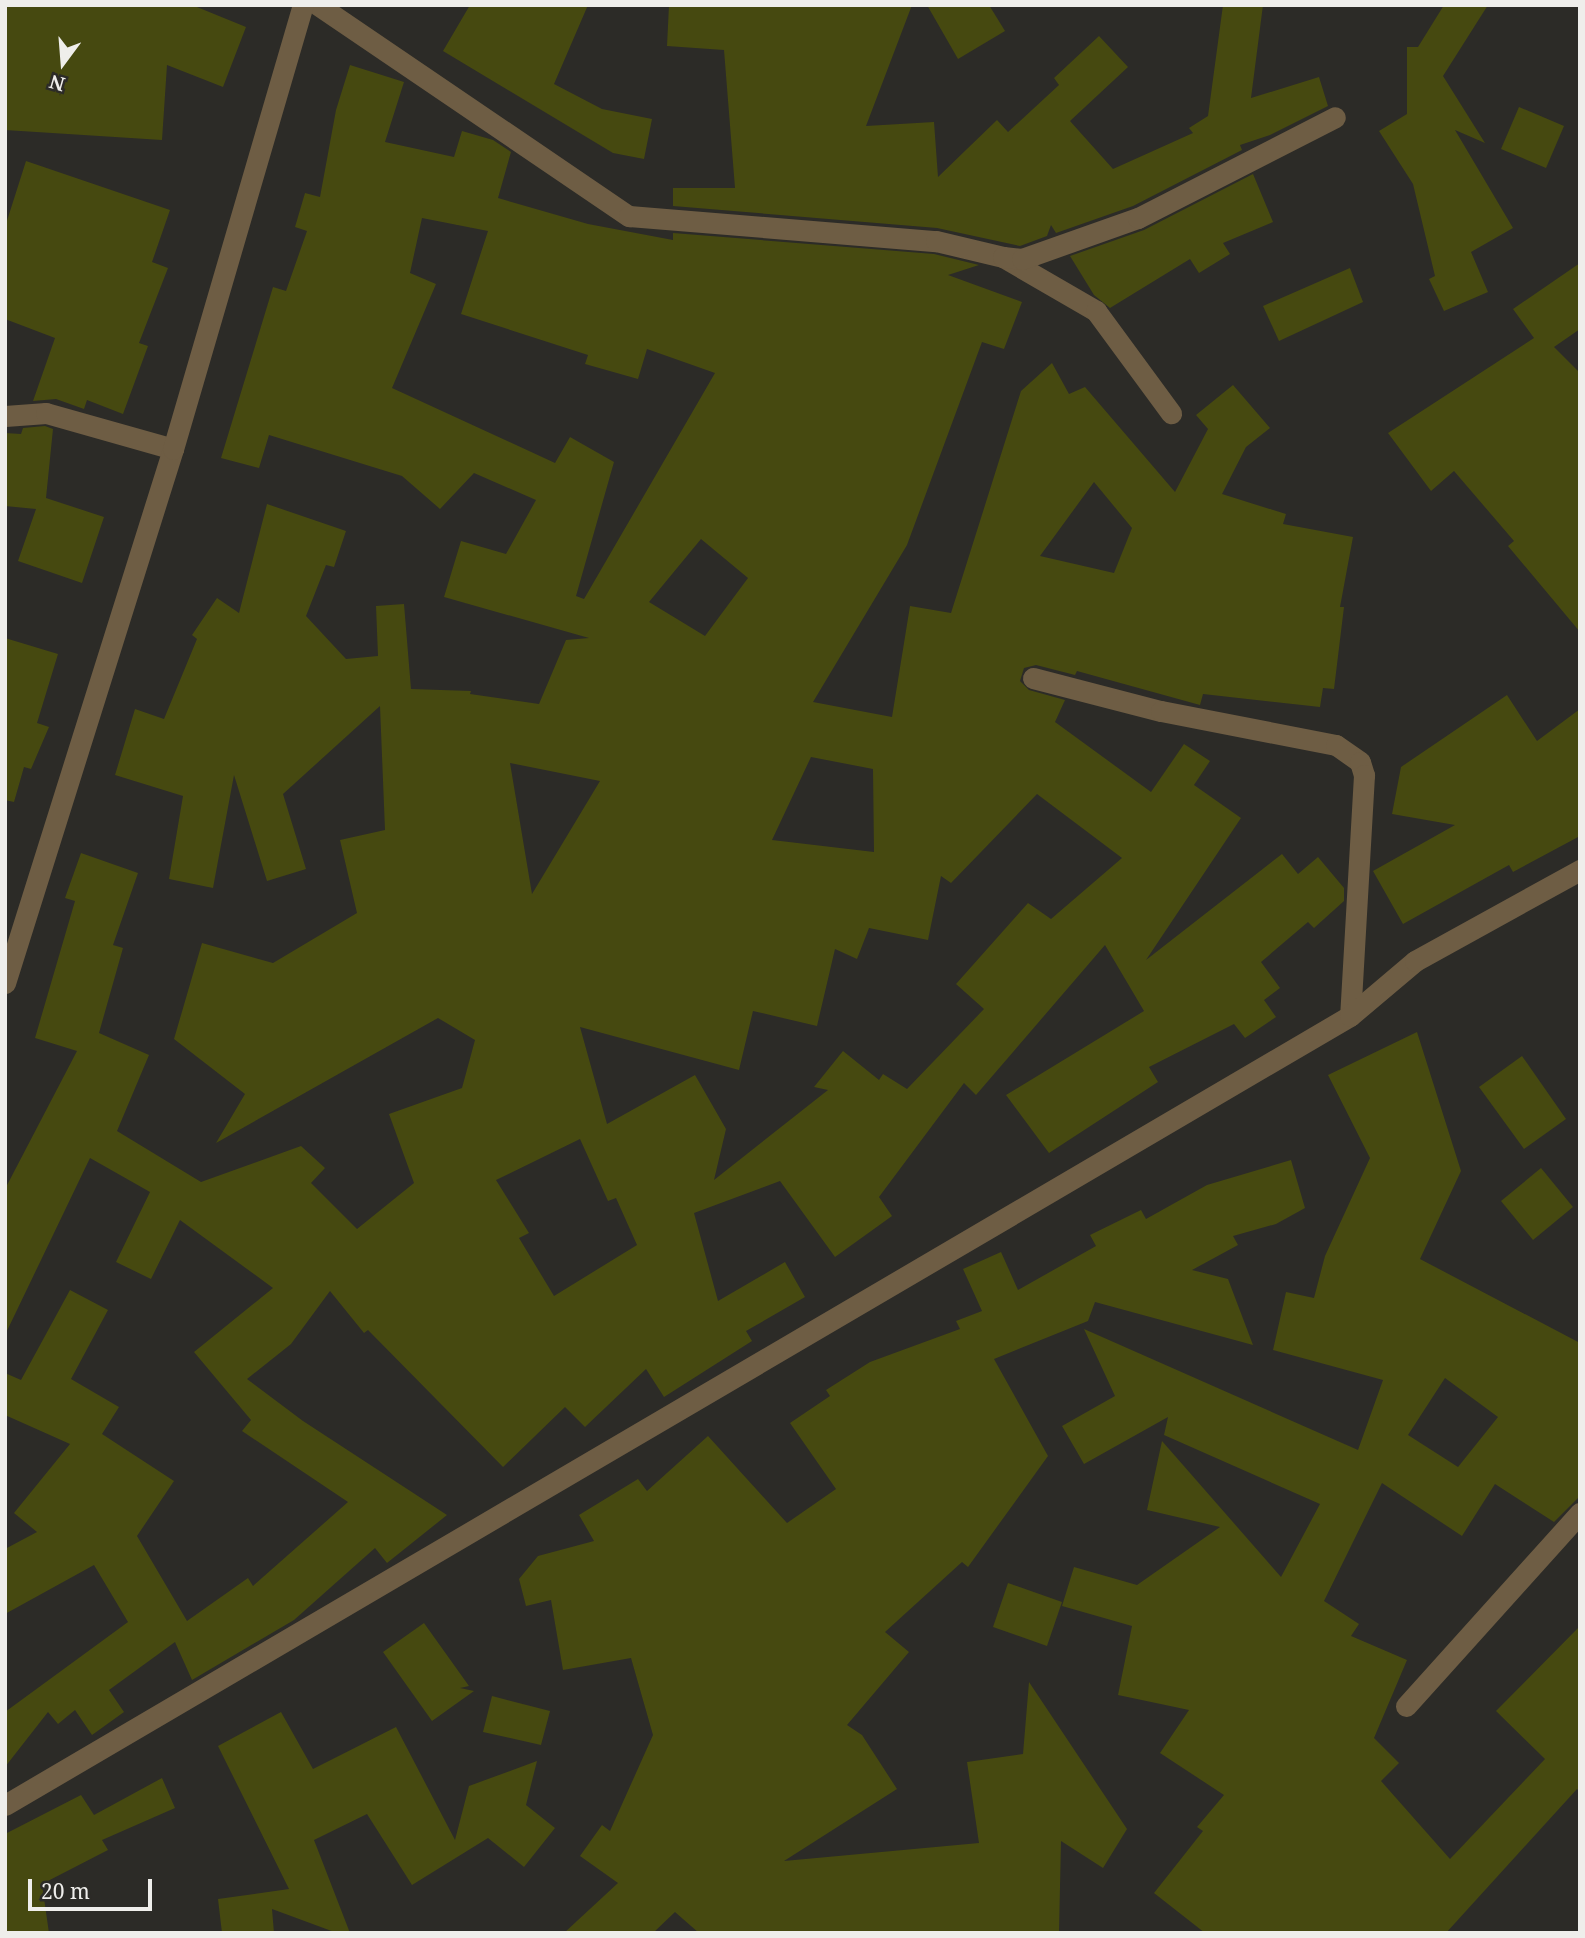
<!DOCTYPE html>
<html>
<head>
<meta charset="utf-8">
<style>
  body { margin:0 }
  #map { position:relative; width:1585px; height:1938px; overflow:hidden; background:#2c2b27; font-family:"Noto Serif",serif }
  div>[style] { position:absolute }
  [style*='--x'] { left:calc(var(--x)*1px); top:calc(var(--y)*1px); width:calc(var(--w)*1px); rotate:calc(var(--a)*1deg) }
  .building>* { inset:0; background:#464910 }
  .minor>* { height:21px; margin:-10.5px; padding:0 10.5px; transform-origin:10.5px; border-radius:10.5px; background:#6e5d44 }
  span { translate:-50% -50%; white-space:nowrap; text-align:center; line-height:1.15; -webkit-text-stroke:6px #2c2b27; paint-order:stroke }
  .frame { position:absolute; inset:0; border:7px solid #efeeeb; pointer-events:none }
  .north { position:absolute; left:28px; top:28px; width:70px; height:70px; -webkit-text-stroke:5px #2c2b27; paint-order:stroke; rotate:196deg; font-size:19px; font-weight:700; line-height:28px; text-align:center; color:#efeeeb }
  .north::after { content:''; display:block; margin:auto; width:24px; height:32px; background:#efeeeb; clip-path:polygon(50% 0,100% 100%,50% 72%,0 100%) }
  .scale { position:absolute; left:28px; top:1879px; width:124px; height:32px; box-sizing:border-box; border:4px solid #efeeeb; border-top:0; padding-left:9px; font-size:21px; line-height:24px; white-space:nowrap; color:#efeeeb; -webkit-text-stroke:5px #2c2b27; paint-order:stroke }
</style>
</head>
<body>
<div id="map">
  <div class="building">
    <i style="clip-path:polygon(5px 5px,192px 5px,246px 27px,223px 87px,167px 65px,162px 140px,5px 130px)"></i>
    <i style="clip-path:polygon(470px 5px,588px 5px,554px 84px,602px 109px,652px 119px,644px 159px,613px 153px,443px 51px)"></i>
    <i style="clip-path:polygon(669px 5px,912px 5px,866px 126px,934px 122px,938px 177px,997px 120px,1008px 132px,1059px 85px,1054px 78px,1099px 36px,1128px 67px,1070px 121px,1113px 169px,1193px 133px,1189px 128px,1208px 116px,1223px 5px,1263px 5px,1251px 98px,1319px 77px,1328px 106px,1270px 135px,1240px 145px,1242px 150px,1133px 206px,1056px 233px,1051px 225px,1047px 236px,1020px 246px,937px 228px,673px 206px,673px 188px,735px 188px,724px 50px,667px 46px)"></i>
    <i style="clip-path:polygon(927px 5px,989px 5px,1005px 31px,958px 59px)"></i>
    <i style="clip-path:polygon(1444px 5px,1488px 5px,1443px 76px,1485px 143px,1455px 130px,1513px 228px,1471px 252px,1488px 292px,1444px 311px,1429px 279px,1435px 276px,1413px 184px,1379px 131px,1407px 114px,1407px 47px,1418px 47px)"></i>
    <i style="clip-path:polygon(evenodd,350px 65px,404px 82px,385px 142px,454px 157px,462px 131px,493px 140px,511px 152px,498px 198px,588px 224px,673px 240px,673px 233px,934px 254px,979px 265px,948px 275px,1022px 302px,1004px 349px,982px 342px,907px 545px,813px 702px,892px 717px,910px 606px,951px 613px,1021px 391px,1052px 363px,1069px 394px,1085px 387px,1175px 492px,1208px 429px,1196px 415px,1233px 385px,1270px 428px,1246px 447px,1222px 494px,1286px 514px,1283px 524px,1353px 537px,1340px 607px,1344px 607px,1334px 689px,1323px 688px,1320px 707px,1203px 694px,1200px 705px,1077px 671px,1075px 675px,1036px 665px,1024px 668px,1020px 681px,1029px 690px,1065px 700px,1055px 722px,1151px 792px,1184px 744px,1210px 761px,1194px 785px,1241px 818px,1146px 960px,1282px 854px,1298px 874px,1318px 857px,1344px 888px,1344px 901px,1314px 928px,1308px 922px,1261px 962px,1280px 988px,1264px 1000px,1276px 1017px,1245px 1038px,1234px 1024px,1149px 1067px,1158px 1082px,1049px 1153px,1006px 1095px,1144px 1011px,1105px 945px,976px 1095px,964px 1083px,879px 1197px,892px 1216px,835px 1257px,780px 1181px,694px 1213px,718px 1301px,785px 1262px,805px 1297px,746px 1331px,752px 1341px,664px 1397px,646px 1369px,585px 1427px,565px 1407px,503px 1467px,368px 1330px,364px 1333px,330px 1291px,291px 1344px,247px 1379px,303px 1421px,447px 1515px,387px 1563px,375px 1548px,294px 1620px,192px 1680px,175px 1642px,109px 1690px,124px 1712px,92px 1735px,75px 1710px,58px 1724px,48px 1712px,5px 1767px,5px 1712px,128px 1622px,94px 1565px,5px 1614px,5px 1549px,37px 1532px,14px 1513px,70px 1444px,5px 1415px,5px 1373px,21px 1380px,70px 1290px,108px 1310px,71px 1379px,119px 1407px,102px 1434px,174px 1481px,137px 1536px,187px 1621px,248px 1578px,253px 1586px,348px 1502px,242px 1431px,251px 1420px,194px 1352px,273px 1288px,180px 1220px,151px 1279px,116px 1262px,150px 1192px,90px 1158px,5px 1335px,5px 1189px,77px 1051px,35px 1038px,75px 901px,65px 898px,81px 853px,138px 873px,113px 945px,123px 948px,99px 1033px,149px 1055px,117px 1131px,201px 1182px,301px 1146px,325px 1168px,311px 1183px,357px 1229px,414px 1183px,389px 1114px,462px 1088px,475px 1040px,438px 1018px,216px 1143px,245px 1094px,174px 1039px,202px 943px,273px 963px,357px 913px,340px 840px,385px 830px,380px 706px,283px 794px,306px 869px,267px 881px,234px 775px,213px 888px,169px 879px,183px 796px,115px 775px,135px 709px,164px 719px,197px 639px,192px 635px,217px 598px,239px 613px,267px 504px,346px 531px,334px 567px,326px 565px,306px 616px,346px 659px,378px 656px,376px 606px,404px 604px,411px 689px,471px 691px,470px 694px,539px 704px,566px 640px,589px 638px,444px 597px,461px 541px,506px 554px,536px 500px,474px 473px,440px 509px,402px 476px,269px 435px,259px 468px,221px 458px,273px 287px,286px 291px,307px 231px,295px 227px,305px 193px,320px 197px,336px 110px,350px 65px,422px 218px,488px 231px,461px 314px,588px 355px,585px 364px,638px 379px,647px 349px,715px 373px,584px 599px,576px 596px,614px 462px,570px 437px,555px 463px,392px 388px,436px 284px,410px 273px,422px 218px,350px 65px,1094px 482px,1132px 528px,1114px 573px,1040px 556px,1094px 482px,350px 65px,701px 539px,748px 578px,705px 636px,649px 602px,701px 539px,350px 65px,811px 757px,873px 769px,874px 852px,772px 840px,811px 757px,350px 65px,510px 763px,600px 781px,532px 894px,510px 763px,350px 65px,1037px 794px,1122px 858px,1051px 919px,1028px 903px,956px 984px,984px 1009px,907px 1089px,883px 1074px,879px 1080px,843px 1051px,814px 1087px,828px 1090px,714px 1180px,726px 1129px,695px 1075px,607px 1124px,580px 1027px,739px 1070px,753px 1011px,817px 1026px,835px 949px,857px 959px,869px 928px,928px 940px,941px 876px,951px 883px,1037px 794px,350px 65px,580px 1139px,608px 1201px,616px 1198px,637px 1245px,554px 1296px,519px 1238px,529px 1233px,496px 1180px,580px 1139px)"></i>
    <i style="clip-path:polygon(1519px 107px,1564px 126px,1546px 168px,1501px 149px)"></i>
    <i style="clip-path:polygon(26px 161px,170px 210px,152px 262px,168px 268px,139px 343px,148px 346px,123px 414px,87px 400px,84px 409px,56px 399px,33px 401px,55px 338px,5px 319px,5px 227px)"></i>
    <i style="clip-path:polygon(1253px 174px,1273px 222px,1223px 243px,1230px 254px,1199px 273px,1190px 259px,1110px 308px,1094px 295px,1070px 256px,1144px 230px)"></i>
    <i style="clip-path:polygon(1580px 263px,1580px 329px,1554px 347px,1580px 373px,1580px 632px,1508px 546px,1514px 541px,1454px 471px,1431px 491px,1388px 433px,1534px 338px,1513px 309px)"></i>
    <i style="clip-path:polygon(1350px 268px,1363px 302px,1279px 341px,1263px 306px)"></i>
    <i style="clip-path:polygon(45px 426px,53px 429px,46px 498px,104px 517px,82px 583px,18px 561px,36px 509px,5px 506px,5px 433px,21px 434px,23px 428px)"></i>
    <i style="clip-path:polygon(5px 638px,58px 654px,37px 723px,49px 727px,31px 769px,24px 767px,14px 802px,5px 800px)"></i>
    <i style="clip-path:polygon(1507px 695px,1537px 741px,1580px 709px,1580px 836px,1513px 872px,1509px 865px,1403px 924px,1373px 871px,1455px 825px,1392px 814px,1401px 767px)"></i>
    <i style="clip-path:polygon(evenodd,1417px 1032px,1461px 1171px,1420px 1259px,1580px 1343px,1580px 1496px,1554px 1522px,1495px 1484px,1462px 1536px,1382px 1483px,1324px 1601px,1359px 1624px,1351px 1636px,1407px 1660px,1374px 1738px,1399px 1763px,1381px 1781px,1450px 1859px,1545px 1759px,1496px 1711px,1580px 1626px,1580px 1792px,1577px 1789px,1446px 1933px,1205px 1933px,1154px 1893px,1203px 1831px,1197px 1827px,1224px 1795px,1160px 1753px,1189px 1710px,1118px 1695px,1132px 1626px,1062px 1606px,1074px 1567px,1137px 1585px,1220px 1527px,1147px 1510px,1162px 1441px,1281px 1577px,1320px 1504px,1164px 1435px,1168px 1417px,1084px 1464px,1062px 1426px,1115px 1396px,1084px 1329px,1358px 1450px,1383px 1380px,1273px 1350px,1286px 1292px,1314px 1298px,1325px 1256px,1370px 1158px,1328px 1075px,1417px 1032px,1445px 1378px,1498px 1417px,1458px 1467px,1408px 1435px,1445px 1378px)"></i>
    <i style="clip-path:polygon(1522px 1056px,1566px 1119px,1524px 1149px,1479px 1087px)"></i>
    <i style="clip-path:polygon(1291px 1160px,1305px 1208px,1276px 1224px,1233px 1236px,1238px 1245px,1192px 1270px,1228px 1279px,1253px 1345px,1095px 1302px,1088px 1321px,994px 1359px,1048px 1456px,968px 1567px,962px 1562px,885px 1632px,909px 1652px,847px 1725px,862px 1735px,897px 1789px,784px 1861px,979px 1843px,967px 1762px,1023px 1754px,1029px 1682px,1127px 1829px,1103px 1868px,1061px 1841px,1059px 1933px,699px 1933px,675px 1912px,653px 1933px,564px 1933px,618px 1883px,580px 1856px,602px 1825px,610px 1831px,653px 1735px,631px 1658px,563px 1670px,551px 1600px,526px 1606px,519px 1579px,538px 1556px,594px 1541px,579px 1515px,638px 1479px,647px 1491px,708px 1436px,787px 1523px,836px 1489px,790px 1423px,830px 1396px,826px 1390px,870px 1362px,960px 1329px,956px 1321px,982px 1311px,963px 1269px,1001px 1252px,1018px 1290px,1096px 1246px,1090px 1235px,1141px 1210px,1146px 1219px,1207px 1185px)"></i>
    <i style="clip-path:polygon(1541px 1168px,1573px 1207px,1533px 1240px,1501px 1201px)"></i>
    <i style="clip-path:polygon(1008px 1583px,1062px 1602px,1047px 1646px,993px 1627px)"></i>
    <i style="clip-path:polygon(424px 1623px,469px 1686px,460px 1688px,474px 1691px,432px 1721px,383px 1652px)"></i>
    <i style="clip-path:polygon(492px 1696px,550px 1711px,541px 1745px,483px 1732px)"></i>
    <i style="clip-path:polygon(281px 1712px,313px 1769px,396px 1727px,455px 1840px,469px 1786px,537px 1761px,526px 1805px,555px 1828px,524px 1867px,488px 1838px,412px 1885px,367px 1814px,314px 1840px,350px 1933px,337px 1933px,272px 1909px,274px 1933px,222px 1933px,218px 1899px,289px 1889px,218px 1746px)"></i>
    <i style="clip-path:polygon(162px 1778px,175px 1808px,102px 1840px,108px 1850px,42px 1884px,49px 1933px,5px 1933px,5px 1834px,81px 1795px,94px 1815px)"></i>
  </div>
  <div class="minor">
    <i style="--x:318;--y:5;--w:376;--a:34.2"></i>
    <i style="--x:629;--y:216;--w:308;--a:4.7"></i>
    <i style="--x:936;--y:241;--w:69;--a:13.4"></i>
    <i style="--x:1003;--y:257;--w:108;--a:30.1"></i>
    <i style="--x:1096;--y:311;--w:127;--a:53.7"></i>
    <i style="--x:1003;--y:257;--w:19;--a:6"></i>
    <i style="--x:1022;--y:259;--w:123;--a:-19.5"></i>
    <i style="--x:1138;--y:218;--w:221;--a:-27.1"></i>
    <i style="--x:5;--y:416;--w:41;--a:-4.2"></i>
    <i style="--x:46;--y:413;--w:132;--a:15.8"></i>
    <i style="--x:1033;--y:678;--w:132;--a:14.5"></i>
    <i style="--x:1161;--y:711;--w:178;--a:11"></i>
    <i style="--x:1336;--y:745;--w:29;--a:35"></i>
    <i style="--x:1360;--y:762;--w:14;--a:73"></i>
    <i style="--x:1364;--y:775;--w:241;--a:93.3"></i>
    <i style="--x:5;--y:983;--w:560;--a:-72.54"></i>
    <i style="--x:173;--y:449;--w:463;--a:-73.7"></i>
    <i style="--x:1406;--y:1706;--w:260;--a:-48"></i>
    <i style="--x:5;--y:1805;--w:1559;--a:-30.4"></i>
    <i style="--x:1350;--y:1016;--w:85;--a:-40.2"></i>
    <i style="--x:1415;--y:961;--w:188;--a:-28.9"></i>
  </div>
  <div class="frame"></div>
  <div class="north">N</div>
  <div class="scale">20 m</div>
</div>
</body>
</html>
